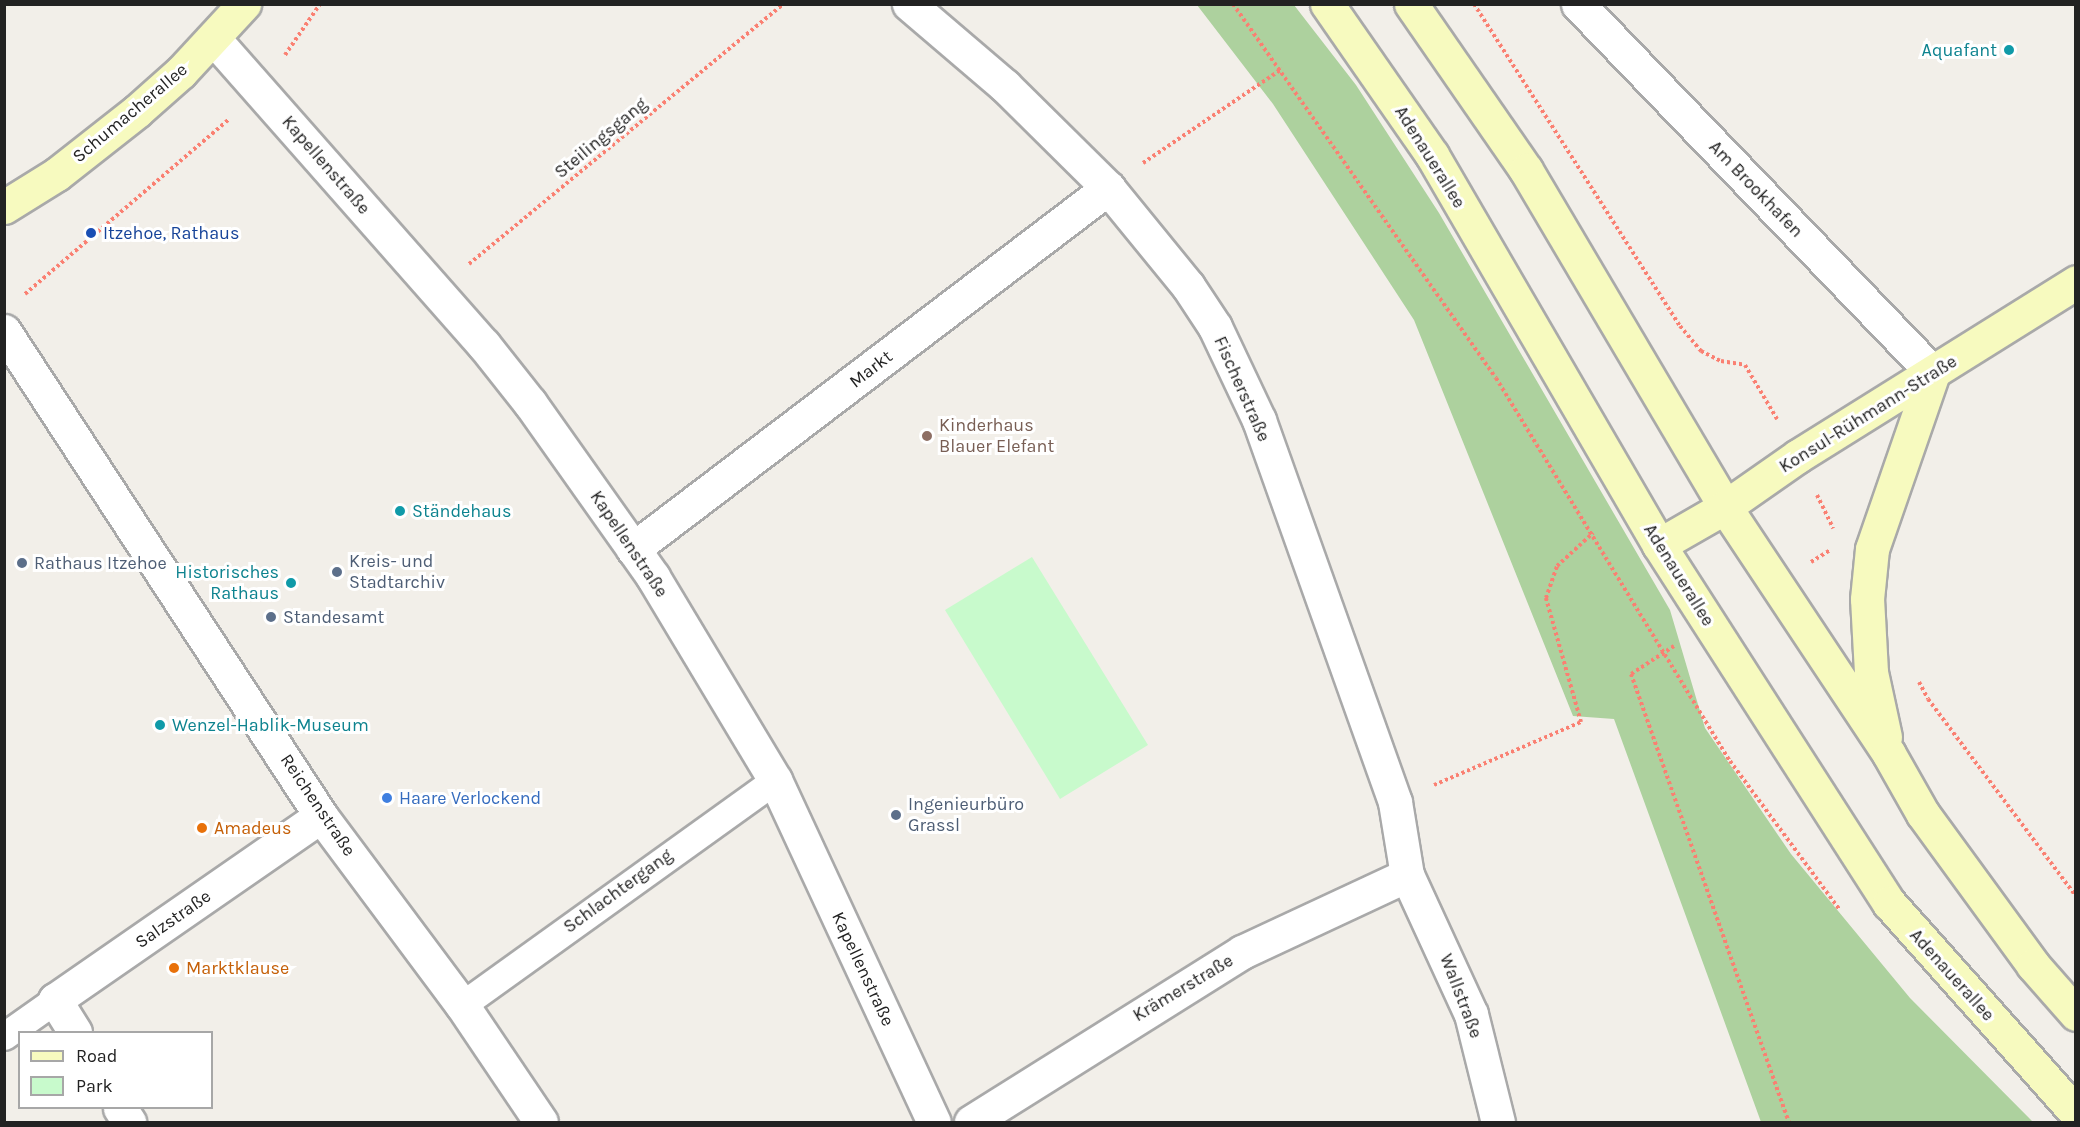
<!DOCTYPE html>
<html>
<head>
<meta charset="utf-8">
<style>
  body { margin:0 }
  #map { position:relative; width:2080px; height:1127px; overflow:hidden; background:#f2efe9; font-family:Karla,sans-serif }
  div>[style] { position:absolute }
  [style*='--x'] { left:calc(var(--x)*1px); top:calc(var(--y)*1px); width:calc(var(--w)*1px); rotate:calc(var(--a)*1deg) }
  .forest>* { inset:0; background:#add19e }
  .park>* { inset:0; background:#c8facc }
  .path>* { height:4px; margin-top:-2px; transform-origin:0; background:repeating-linear-gradient(90deg,#fa8072 0 3px,transparent 0 6px) }
  .roads { filter:drop-shadow(2px 0 #a9a9a9) drop-shadow(-2px 0 #a9a9a9) drop-shadow(0 2px #a9a9a9) drop-shadow(0 -2px #a9a9a9) }
  .lane>* { height:27px; margin:-13.5px; padding:0 13.5px; transform-origin:13.5px; border-radius:13.5px; background:#fff }
  .street>* { height:33px; margin:-16.5px; padding:0 16.5px; transform-origin:16.5px; border-radius:16.5px; background:#fff }
  .secondary>* { height:33px; margin:-16.5px; padding:0 16.5px; transform-origin:16.5px; border-radius:16.5px; background:#f7fabf }
  .dots>* { width:16px; height:16px; translate:-50% -50%; box-sizing:border-box; border:3px solid #fff; border-radius:50% }
  span { translate:-50% -50%; white-space:nowrap; text-align:center; line-height:1.15; -webkit-text-stroke:6px #fff; paint-order:stroke }
  .culture-label { font-size:18px; color:#0d838f }
  .right { translate:-100% -50%; text-align:right }
  .left { translate:0 -50%; text-align:left }
  .street-label { font-size:18px; color:#222 }
  .transit-label { font-size:18px; color:#164399 }
  .education-label { font-size:18px; color:#785e54 }
  .service-label { font-size:18px; color:#4e5e75 }
  .shop-label { font-size:18px; color:#366cbe }
  .food-label { font-size:18px; color:#c56008 }
  .frame { position:absolute; inset:0; border:6px solid #222; pointer-events:none }
  .legend { position:absolute; left:18px; top:1031px; width:195px; height:78px; box-sizing:border-box; background:#fff; border:2px solid #a7a7a7; margin:0; padding:8px 10px; list-style:none; font-size:18px; color:#222 }
  .legend li { display:flex; align-items:center; gap:12px; height:30px }
  .legend b { width:30px; border:2px solid #a7a7a7 }
</style>
</head>
<body>
<div id="map">
  <div class="forest">
    <i style="clip-path:polygon(1197px 5px,1294px 5px,1356px 85px,1439px 213px,1670px 610px,1705px 728px,1791px 854px,1910px 998px,2033px 1122px,1761px 1122px,1614px 719px,1573px 716px,1414px 320px,1273px 104px)"></i>
  </div>
  <div class="park">
    <i style="clip-path:polygon(1032px 557px,1148px 745px,1060px 799px,945px 610px)"></i>
  </div>
  <div class="path">
    <i style="--x:1233;--y:4;--w:457;--a:54.9"></i>
    <i style="--x:1496;--y:378;--w:449;--a:58.6"></i>
    <i style="--x:1730;--y:761;--w:185;--a:53.6"></i>
    <i style="--x:1474;--y:4;--w:382;--a:57.4"></i>
    <i style="--x:1680;--y:326;--w:33;--a:50"></i>
    <i style="--x:1701;--y:351;--w:22;--a:27"></i>
    <i style="--x:1721;--y:361;--w:24;--a:9"></i>
    <i style="--x:1745;--y:365;--w:63;--a:59.3"></i>
    <i style="--x:285;--y:55;--w:62;--a:-55.5"></i>
    <i style="--x:1143;--y:163;--w:168;--a:-34.1"></i>
    <i style="--x:469;--y:264;--w:408;--a:-39.6"></i>
    <i style="--x:25;--y:294;--w:269;--a:-40.6"></i>
    <i style="--x:1817;--y:495;--w:37;--a:64"></i>
    <i style="--x:1811;--y:562;--w:22;--a:-32"></i>
    <i style="--x:1674;--y:646;--w:51;--a:146.9"></i>
    <i style="--x:1631;--y:674;--w:475;--a:70.6"></i>
    <i style="--x:1919;--y:682;--w:19;--a:62"></i>
    <i style="--x:1928;--y:699;--w:246;--a:53.1"></i>
    <i style="--x:1434;--y:785;--w:160;--a:-23.2"></i>
    <i style="--x:1581;--y:722;--w:129;--a:-105.8"></i>
    <i style="--x:1546;--y:598;--w:34;--a:-71"></i>
    <i style="--x:1557;--y:566;--w:49;--a:-42.5"></i>
  </div>
  <div class="roads">
    <div class="lane">
      <i style="--x:462;--y:1005;--w:385;--a:-35.7"></i>
      <i style="--x:4;--y:1036;--w:62;--a:-35.2"></i>
    </div>
    <div class="street">
      <i style="--x:909;--y:4;--w:126;--a:40.5"></i>
      <i style="--x:1005;--y:86;--w:145;--a:44.7"></i>
      <i style="--x:1108;--y:188;--w:127;--a:50.8"></i>
      <i style="--x:1188;--y:286;--w:49;--a:56.6"></i>
      <i style="--x:1215;--y:327;--w:103;--a:64.7"></i>
      <i style="--x:1259;--y:420;--w:405;--a:70.4"></i>
      <i style="--x:1395;--y:802;--w:74;--a:80.7"></i>
      <i style="--x:1407;--y:875;--w:153;--a:65.3"></i>
      <i style="--x:1471;--y:1014;--w:111;--a:76"></i>
      <i style="--x:1578;--y:4;--w:512;--a:46.11"></i>
      <i style="--x:214;--y:39;--w:408;--a:48.6"></i>
      <i style="--x:484;--y:345;--w:74;--a:51.6"></i>
      <i style="--x:530;--y:403;--w:213;--a:54.7"></i>
      <i style="--x:653;--y:577;--w:237;--a:59"></i>
      <i style="--x:775;--y:780;--w:377;--a:65.1"></i>
      <i style="--x:4;--y:331;--w:579;--a:56.83"></i>
      <i style="--x:321;--y:816;--w:236;--a:53.3"></i>
      <i style="--x:462;--y:1005;--w:141;--a:56"></i>
      <i style="--x:633;--y:549;--w:597;--a:-37.23"></i>
      <i style="--x:75;--y:1032;--w:38;--a:-122"></i>
      <i style="--x:55;--y:1000;--w:323;--a:-34.7"></i>
      <i style="--x:120;--y:1108;--w:17;--a:57"></i>
      <i style="--x:971;--y:1122;--w:320;--a:-32.1"></i>
      <i style="--x:1242;--y:952;--w:182;--a:-25"></i>
    </div>
    <div class="secondary">
      <i style="--x:1327;--y:4;--w:184;--a:55.2"></i>
      <i style="--x:1432;--y:155;--w:451;--a:59.8"></i>
      <i style="--x:1659;--y:545;--w:426;--a:57.3"></i>
      <i style="--x:1889;--y:903;--w:281;--a:48.3"></i>
      <i style="--x:1411;--y:4;--w:202;--a:55.3"></i>
      <i style="--x:1526;--y:170;--w:391;--a:59.4"></i>
      <i style="--x:1725;--y:507;--w:296;--a:56.4"></i>
      <i style="--x:1889;--y:754;--w:69;--a:60.5"></i>
      <i style="--x:1923;--y:814;--w:187;--a:53.9"></i>
      <i style="--x:2033;--y:965;--w:65;--a:48.7"></i>
      <i style="--x:4;--y:207;--w:62;--a:-31.9"></i>
      <i style="--x:57;--y:174;--w:102;--a:-38.2"></i>
      <i style="--x:137;--y:111;--w:59;--a:-41.6"></i>
      <i style="--x:181;--y:72;--w:93;--a:-47.2"></i>
      <i style="--x:1659;--y:545;--w:76;--a:-29.9"></i>
      <i style="--x:1725;--y:507;--w:89;--a:-34.9"></i>
      <i style="--x:1798;--y:456;--w:328;--a:-32"></i>
      <i style="--x:1885;--y:737;--w:66;--a:-102.2"></i>
      <i style="--x:1871;--y:672;--w:73;--a:-93.1"></i>
      <i style="--x:1867;--y:599;--w:50;--a:-84.3"></i>
      <i style="--x:1872;--y:549;--w:186;--a:-70.9"></i>
    </div>
  </div>
  <div class="dots">
    <i style="left:2009px;top:50px;background:#0f9aa8"></i>
    <i style="left:91px;top:233px;background:#1a4fb4"></i>
    <i style="left:927px;top:436px;background:#8d6e63"></i>
    <i style="left:400px;top:511px;background:#0f9aa8"></i>
    <i style="left:22px;top:563px;background:#5c6f8a"></i>
    <i style="left:337px;top:572px;background:#5c6f8a"></i>
    <i style="left:291px;top:583px;background:#0f9aa8"></i>
    <i style="left:271px;top:617px;background:#5c6f8a"></i>
    <i style="left:160px;top:725px;background:#0f9aa8"></i>
    <i style="left:387px;top:798px;background:#3f7fe0"></i>
    <i style="left:896px;top:815px;background:#5c6f8a"></i>
    <i style="left:202px;top:828px;background:#e8710a"></i>
    <i style="left:174px;top:968px;background:#e8710a"></i>
  </div>
  <div class="culture-label">
    <span class="right" style="left:1997px;top:50px">Aquafant</span>
    <span class="left" style="left:412px;top:511px">Ständehaus</span>
    <span class="right" style="left:279px;top:583px">Historisches<br>Rathaus</span>
    <span class="left" style="left:172px;top:725px">Wenzel-Hablik-Museum</span>
  </div>
  <div class="street-label">
    <span style="left:130px;top:113px;rotate:-40deg">Schumacherallee</span>
    <span style="left:601px;top:138px;rotate:-40deg">Steilingsgang</span>
    <span style="left:1430px;top:157px;rotate:58deg">Adenauerallee</span>
    <span style="left:326px;top:165px;rotate:49deg">Kapellenstraße</span>
    <span style="left:1756px;top:189px;rotate:46deg">Am Brookhafen</span>
    <span style="left:871px;top:369px;rotate:-38deg">Markt</span>
    <span style="left:1242px;top:389px;rotate:66deg">Fischerstraße</span>
    <span style="left:1868px;top:414px;rotate:-32deg">Konsul-Rühmann-Straße</span>
    <span style="left:629px;top:544px;rotate:56deg">Kapellenstraße</span>
    <span style="left:1679px;top:575px;rotate:58deg">Adenauerallee</span>
    <span style="left:318px;top:805px;rotate:56deg">Reichenstraße</span>
    <span style="left:618px;top:891px;rotate:-36deg">Schlachtergang</span>
    <span style="left:173px;top:919px;rotate:-35deg">Salzstraße</span>
    <span style="left:863px;top:969px;rotate:65deg">Kapellenstraße</span>
    <span style="left:1952px;top:975px;rotate:48deg">Adenauerallee</span>
    <span style="left:1183px;top:988px;rotate:-31deg">Krämerstraße</span>
    <span style="left:1461px;top:996px;rotate:69deg">Wallstraße</span>
  </div>
  <div class="transit-label">
    <span class="left" style="left:103px;top:233px">Itzehoe, Rathaus</span>
  </div>
  <div class="education-label">
    <span class="left" style="left:939px;top:436px">Kinderhaus<br>Blauer Elefant</span>
  </div>
  <div class="service-label">
    <span class="left" style="left:349px;top:572px">Kreis- und<br>Stadtarchiv</span>
    <span class="left" style="left:34px;top:563px">Rathaus Itzehoe</span>
    <span class="left" style="left:283px;top:617px">Standesamt</span>
    <span class="left" style="left:908px;top:815px">Ingenieurbüro<br>Grassl</span>
  </div>
  <div class="shop-label">
    <span class="left" style="left:399px;top:798px">Haare Verlockend</span>
  </div>
  <div class="food-label">
    <span class="left" style="left:214px;top:828px">Amadeus</span>
    <span class="left" style="left:186px;top:968px">Marktklause</span>
  </div>
  <div class="frame"></div>
  <ul class="legend">
  <li><b style="height:8px;background:#f7fabf"></b>Road</li>
  <li><b style="height:16px;background:#c8facc"></b>Park</li>
  </ul>
</div>
</body>
</html>
